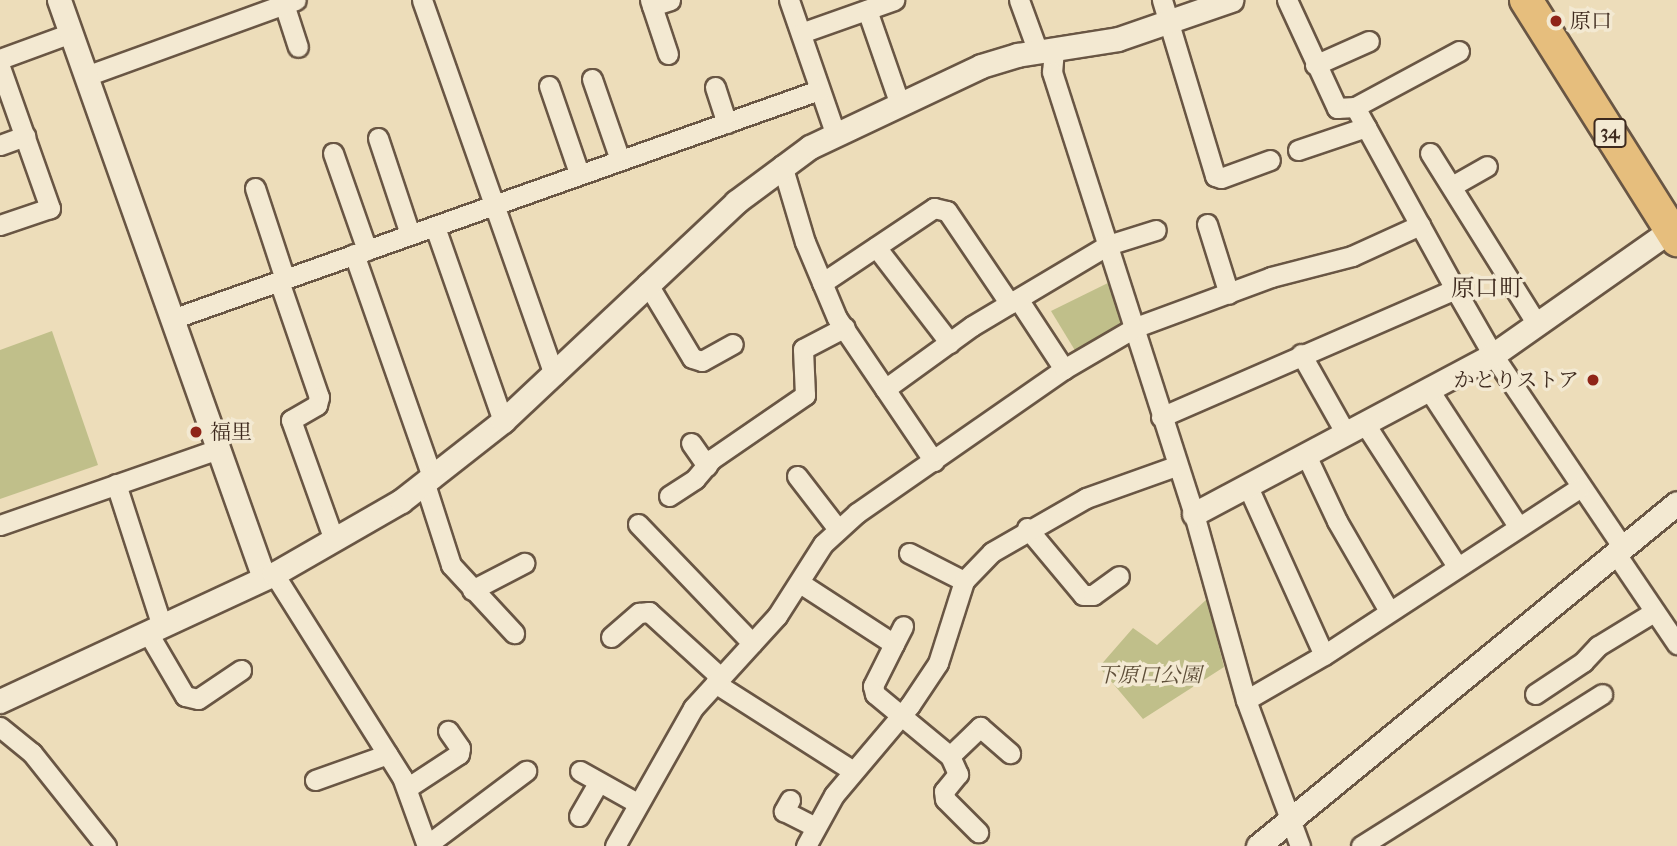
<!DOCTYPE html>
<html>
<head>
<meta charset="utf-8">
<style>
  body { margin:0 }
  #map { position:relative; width:1677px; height:846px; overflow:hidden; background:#edddba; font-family:"IM FELL French Canon","Noto Serif JP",serif }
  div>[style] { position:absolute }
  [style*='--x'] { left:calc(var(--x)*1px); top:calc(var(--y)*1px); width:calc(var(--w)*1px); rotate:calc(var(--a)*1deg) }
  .green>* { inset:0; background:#c0bf8a }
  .roads { filter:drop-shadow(2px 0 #695644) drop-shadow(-2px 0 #695644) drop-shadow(0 2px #695644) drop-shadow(0 -2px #695644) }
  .minor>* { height:19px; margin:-9.5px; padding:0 9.5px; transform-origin:9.5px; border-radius:9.5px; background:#f3e9d2 }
  .tertiary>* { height:23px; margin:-11.5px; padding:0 11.5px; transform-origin:11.5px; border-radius:11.5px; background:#f3e9d2 }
  .trunk>* { height:32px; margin:-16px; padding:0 16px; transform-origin:16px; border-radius:16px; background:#e6be7d }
  .dots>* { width:19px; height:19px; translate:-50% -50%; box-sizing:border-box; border:4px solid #f3e9d2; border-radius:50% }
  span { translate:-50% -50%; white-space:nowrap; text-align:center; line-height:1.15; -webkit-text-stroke:7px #f3e9d2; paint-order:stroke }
  .shield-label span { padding:2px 5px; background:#f3e9d2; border:2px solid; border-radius:5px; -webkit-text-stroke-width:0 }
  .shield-label { font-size:19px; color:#3d291d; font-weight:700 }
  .poi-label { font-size:21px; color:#3d291d }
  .left { translate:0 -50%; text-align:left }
  .right { translate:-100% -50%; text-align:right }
  .park-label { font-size:21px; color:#5e4e38; font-style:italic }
  .quarter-label { font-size:24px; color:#3d291d }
</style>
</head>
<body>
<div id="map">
  <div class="green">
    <i style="clip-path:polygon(1114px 280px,1128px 329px,1079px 357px,1051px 311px)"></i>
    <i style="clip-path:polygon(52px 331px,98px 465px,0 499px,0 350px)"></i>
    <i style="clip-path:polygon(1207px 599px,1224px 667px,1143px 719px,1099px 667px,1133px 628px,1157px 645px)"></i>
  </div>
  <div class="roads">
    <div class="minor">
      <i style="--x:422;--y:0;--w:398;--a:70.6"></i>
      <i style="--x:650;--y:0;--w:57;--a:71.6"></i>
      <i style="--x:789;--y:0;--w:141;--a:70.9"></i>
      <i style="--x:1019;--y:0;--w:55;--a:69.9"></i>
      <i style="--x:1162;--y:0;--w:184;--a:73.2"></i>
      <i style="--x:1215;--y:176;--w:6;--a:18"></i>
      <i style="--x:1221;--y:178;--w:52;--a:-20.2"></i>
      <i style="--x:1287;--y:0;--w:119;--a:65.2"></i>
      <i style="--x:1337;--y:108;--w:18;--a:-3"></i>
      <i style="--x:1355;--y:107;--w:118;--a:-28.3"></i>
      <i style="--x:284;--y:4;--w:45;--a:72"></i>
      <i style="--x:652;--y:6;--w:19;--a:-18"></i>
      <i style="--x:867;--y:10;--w:97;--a:70.8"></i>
      <i style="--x:801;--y:33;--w:99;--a:-19.5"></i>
      <i style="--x:1054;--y:50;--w:22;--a:95"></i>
      <i style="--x:1052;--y:72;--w:464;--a:72.2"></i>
      <i style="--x:1194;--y:514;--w:193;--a:74.4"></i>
      <i style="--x:1246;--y:700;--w:156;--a:69.7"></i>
      <i style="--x:0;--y:59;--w:76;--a:-20.1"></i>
      <i style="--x:1315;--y:65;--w:59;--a:-24"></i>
      <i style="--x:0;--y:67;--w:150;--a:70.5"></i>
      <i style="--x:50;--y:208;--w:53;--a:161.2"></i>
      <i style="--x:86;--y:76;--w:223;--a:-19.9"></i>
      <i style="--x:592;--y:79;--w:86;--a:70.9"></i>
      <i style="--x:549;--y:86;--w:92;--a:71"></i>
      <i style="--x:715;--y:87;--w:38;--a:72"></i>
      <i style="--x:1355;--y:107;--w:208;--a:61.2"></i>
      <i style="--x:378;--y:138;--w:101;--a:71.6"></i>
      <i style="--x:0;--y:145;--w:27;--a:-20"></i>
      <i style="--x:1298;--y:150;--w:72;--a:-18.7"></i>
      <i style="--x:333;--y:153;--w:103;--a:70.7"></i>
      <i style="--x:1430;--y:153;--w:202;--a:58"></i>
      <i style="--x:782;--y:165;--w:80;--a:73.4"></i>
      <i style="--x:805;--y:242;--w:82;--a:67.2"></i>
      <i style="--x:837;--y:318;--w:173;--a:55.9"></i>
      <i style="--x:1452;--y:186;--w:40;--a:-29.7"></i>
      <i style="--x:255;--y:188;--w:96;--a:71.8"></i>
      <i style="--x:1207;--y:224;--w:73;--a:72.6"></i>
      <i style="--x:435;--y:227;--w:206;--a:70.7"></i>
      <i style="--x:876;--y:247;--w:121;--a:52.4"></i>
      <i style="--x:354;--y:254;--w:238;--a:70.7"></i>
      <i style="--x:279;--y:281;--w:123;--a:71"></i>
      <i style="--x:319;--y:397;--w:8;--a:104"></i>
      <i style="--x:317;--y:405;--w:30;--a:150"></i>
      <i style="--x:291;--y:420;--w:127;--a:70.3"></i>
      <i style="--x:647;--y:283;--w:87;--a:59"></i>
      <i style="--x:692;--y:358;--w:10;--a:17"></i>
      <i style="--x:702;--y:361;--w:35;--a:-29"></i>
      <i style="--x:822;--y:283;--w:135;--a:-33.8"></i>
      <i style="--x:934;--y:208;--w:13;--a:13"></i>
      <i style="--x:947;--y:211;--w:112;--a:55.9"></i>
      <i style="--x:1018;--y:299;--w:84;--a:56.7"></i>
      <i style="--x:172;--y:319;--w:686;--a:-19.49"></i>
      <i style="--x:1301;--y:354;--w:92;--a:60.6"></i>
      <i style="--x:885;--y:389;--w:107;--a:-35.9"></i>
      <i style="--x:972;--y:326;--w:158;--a:-30.8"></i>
      <i style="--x:1108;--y:245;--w:50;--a:-17.4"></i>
      <i style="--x:1429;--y:390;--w:163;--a:56.8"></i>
      <i style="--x:1161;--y:417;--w:321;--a:-23.5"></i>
      <i style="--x:1455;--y:289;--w:76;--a:60.1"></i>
      <i style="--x:1493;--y:355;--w:233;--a:56"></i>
      <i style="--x:1365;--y:424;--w:169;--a:57.1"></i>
      <i style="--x:691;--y:443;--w:28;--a:55"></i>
      <i style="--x:1306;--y:455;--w:73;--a:64.8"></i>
      <i style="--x:1337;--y:521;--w:104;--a:60"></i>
      <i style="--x:797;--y:476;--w:66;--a:52.4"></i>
      <i style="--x:116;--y:484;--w:149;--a:72.1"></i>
      <i style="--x:425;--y:484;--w:85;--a:72.2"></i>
      <i style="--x:451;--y:565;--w:93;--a:47.2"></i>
      <i style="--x:1248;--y:487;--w:184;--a:65.7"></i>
      <i style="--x:669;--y:496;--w:31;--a:-33"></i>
      <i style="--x:695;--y:479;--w:26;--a:-50"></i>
      <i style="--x:712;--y:459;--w:113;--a:-34.5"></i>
      <i style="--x:805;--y:395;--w:46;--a:-92.5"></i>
      <i style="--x:803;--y:349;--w:47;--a:-27.6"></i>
      <i style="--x:638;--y:524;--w:165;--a:46.2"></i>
      <i style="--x:0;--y:525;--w:231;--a:-19.2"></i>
      <i style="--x:1027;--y:528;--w:87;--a:50.1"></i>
      <i style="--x:1083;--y:595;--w:10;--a:0"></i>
      <i style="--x:1093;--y:595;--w:32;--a:-36"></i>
      <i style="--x:909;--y:553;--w:62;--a:27"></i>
      <i style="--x:1616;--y:554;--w:109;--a:55.9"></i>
      <i style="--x:274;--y:574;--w:240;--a:57.8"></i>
      <i style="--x:402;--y:777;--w:73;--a:70.1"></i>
      <i style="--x:800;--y:583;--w:112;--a:33"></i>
      <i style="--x:894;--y:644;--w:47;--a:116.6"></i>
      <i style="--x:873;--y:686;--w:8;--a:76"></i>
      <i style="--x:875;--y:694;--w:97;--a:39.6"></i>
      <i style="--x:950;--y:756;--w:42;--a:-44"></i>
      <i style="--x:980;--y:727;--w:40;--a:41"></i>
      <i style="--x:472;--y:590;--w:59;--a:-27.4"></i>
      <i style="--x:148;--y:633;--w:73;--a:59.6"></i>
      <i style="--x:185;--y:696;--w:13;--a:13"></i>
      <i style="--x:198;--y:699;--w:52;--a:-34"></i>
      <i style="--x:611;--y:637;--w:37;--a:-41"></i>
      <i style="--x:639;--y:613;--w:10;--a:-6"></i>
      <i style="--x:649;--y:612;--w:95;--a:42.4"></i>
      <i style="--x:894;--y:644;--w:20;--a:-63"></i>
      <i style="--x:715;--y:683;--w:164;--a:32.5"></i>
      <i style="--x:1535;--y:694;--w:58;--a:-33.7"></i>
      <i style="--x:1583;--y:662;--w:22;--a:-47"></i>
      <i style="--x:1598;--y:646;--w:66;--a:-31.3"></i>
      <i style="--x:1246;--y:700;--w:90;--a:-30"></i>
      <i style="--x:1324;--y:655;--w:305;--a:-33.2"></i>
      <i style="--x:0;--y:727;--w:41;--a:39.1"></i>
      <i style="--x:32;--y:753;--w:119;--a:51.5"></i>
      <i style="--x:950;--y:756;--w:20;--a:66"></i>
      <i style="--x:958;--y:774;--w:22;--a:129"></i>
      <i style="--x:944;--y:791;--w:8;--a:83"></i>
      <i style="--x:945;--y:799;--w:47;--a:45"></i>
      <i style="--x:580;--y:771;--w:65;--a:29.3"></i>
      <i style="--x:315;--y:780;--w:77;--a:-19.6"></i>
      <i style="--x:407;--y:788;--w:62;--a:-33.2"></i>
      <i style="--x:459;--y:754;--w:6;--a:-81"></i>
      <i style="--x:460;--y:748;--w:21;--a:-125"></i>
      <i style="--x:790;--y:800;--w:13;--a:119"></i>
      <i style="--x:784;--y:811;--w:35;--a:27"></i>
      <i style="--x:579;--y:816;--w:39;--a:-60"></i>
      <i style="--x:427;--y:845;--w:124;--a:-36.8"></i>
      <i style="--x:615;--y:846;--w:159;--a:-60.5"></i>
      <i style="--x:693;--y:708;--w:125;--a:-47.6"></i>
      <i style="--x:777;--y:616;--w:85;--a:-57.4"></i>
      <i style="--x:823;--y:544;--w:46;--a:-42.4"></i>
      <i style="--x:857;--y:513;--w:252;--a:-34.8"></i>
      <i style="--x:1064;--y:369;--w:83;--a:-30.3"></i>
      <i style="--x:1136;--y:327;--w:144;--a:-20.3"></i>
      <i style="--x:1271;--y:277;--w:84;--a:-14.5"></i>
      <i style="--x:1352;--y:256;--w:75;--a:-24.5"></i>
      <i style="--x:806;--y:846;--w:58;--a:-61.2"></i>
      <i style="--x:834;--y:795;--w:118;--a:-49.8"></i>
      <i style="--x:910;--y:705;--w:50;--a:-56.3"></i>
      <i style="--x:938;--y:663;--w:86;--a:-72.4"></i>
      <i style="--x:964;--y:581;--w:40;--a:-46"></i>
      <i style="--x:992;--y:552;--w:108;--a:-29.9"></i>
      <i style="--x:1086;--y:498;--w:96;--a:-19.6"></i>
      <i style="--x:1361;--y:846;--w:285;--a:-32.2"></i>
    </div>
    <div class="tertiary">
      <i style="--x:59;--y:0;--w:613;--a:70.47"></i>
      <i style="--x:1194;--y:514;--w:339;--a:-28"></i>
      <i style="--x:1493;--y:355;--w:218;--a:-35.1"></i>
      <i style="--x:0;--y:701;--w:302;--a:-24.9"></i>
      <i style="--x:274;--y:574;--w:146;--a:-29.9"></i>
      <i style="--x:401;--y:501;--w:130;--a:-38.1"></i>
      <i style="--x:503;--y:421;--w:320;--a:-43.2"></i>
      <i style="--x:736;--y:202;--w:92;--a:-36.6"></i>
      <i style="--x:810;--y:147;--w:189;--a:-25.3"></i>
      <i style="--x:981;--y:66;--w:38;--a:-17"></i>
      <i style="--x:1017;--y:55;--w:102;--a:-9"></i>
      <i style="--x:1118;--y:39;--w:120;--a:-19"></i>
      <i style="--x:1258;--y:846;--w:541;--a:-39.3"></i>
    </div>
    <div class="trunk">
      <i style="--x:1526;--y:0;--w:284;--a:57.8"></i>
    </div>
  </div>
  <div class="dots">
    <i style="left:1556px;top:21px;background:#8f2418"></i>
    <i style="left:1593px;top:380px;background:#8f2418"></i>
    <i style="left:196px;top:432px;background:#8f2418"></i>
  </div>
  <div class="shield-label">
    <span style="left:1610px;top:133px">34</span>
  </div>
  <div class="poi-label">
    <span class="left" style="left:1570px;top:21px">原口</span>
    <span class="right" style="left:1579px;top:380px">かとりストア</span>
    <span class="left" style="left:210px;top:432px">福里</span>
  </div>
  <div class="park-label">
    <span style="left:1149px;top:675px">下原口公園</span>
  </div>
  <div class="quarter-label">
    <span style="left:1487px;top:289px">原口町</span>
  </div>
</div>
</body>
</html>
